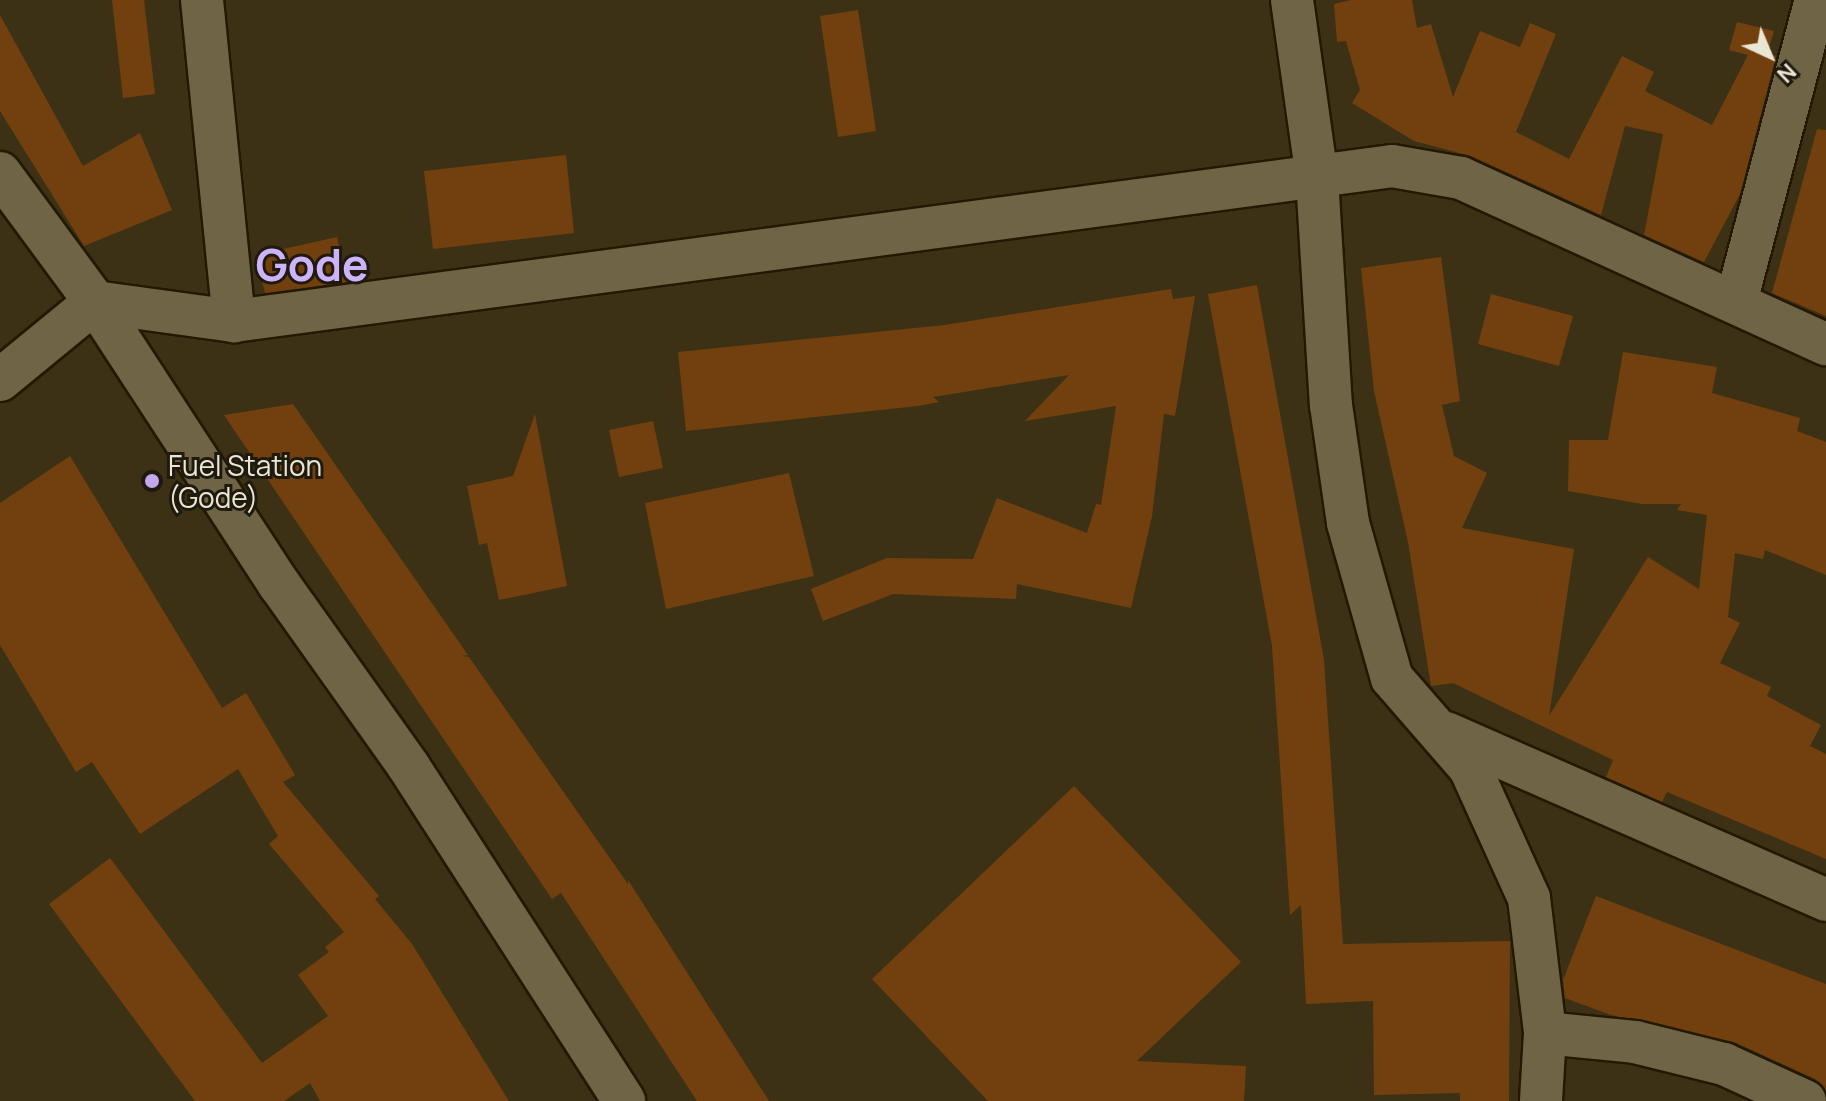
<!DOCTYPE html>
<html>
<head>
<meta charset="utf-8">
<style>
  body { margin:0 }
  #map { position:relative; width:1826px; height:1101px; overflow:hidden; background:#3c3115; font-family:Manrope,sans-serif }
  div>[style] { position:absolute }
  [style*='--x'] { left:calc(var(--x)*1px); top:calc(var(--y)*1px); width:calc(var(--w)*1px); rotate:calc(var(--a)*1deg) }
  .building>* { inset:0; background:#72400f }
  .roads { filter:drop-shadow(2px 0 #231900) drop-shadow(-2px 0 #231900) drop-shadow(0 2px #231900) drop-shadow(0 -2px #231900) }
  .street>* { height:42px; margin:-21px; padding:0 21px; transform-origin:21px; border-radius:21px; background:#706446 }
  .dots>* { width:22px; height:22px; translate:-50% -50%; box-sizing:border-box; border:4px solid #1f1a0e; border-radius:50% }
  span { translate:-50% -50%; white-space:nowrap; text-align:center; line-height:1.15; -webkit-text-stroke:6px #1f1a0e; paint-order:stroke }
  .poi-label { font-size:28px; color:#ebe5d4 }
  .left { translate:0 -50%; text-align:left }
  .town-label { font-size:44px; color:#cdb3f9; font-weight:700 }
  .north { position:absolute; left:1730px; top:16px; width:80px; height:80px; -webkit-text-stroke:6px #1f1a0e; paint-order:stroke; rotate:136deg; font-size:22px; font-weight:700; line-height:32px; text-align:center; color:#ebe5d4 }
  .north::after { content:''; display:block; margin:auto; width:28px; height:36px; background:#ebe5d4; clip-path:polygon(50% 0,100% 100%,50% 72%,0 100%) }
</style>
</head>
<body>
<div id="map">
  <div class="building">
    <i style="clip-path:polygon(112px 0,144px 0,155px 94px,123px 98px)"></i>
    <i style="clip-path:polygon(1351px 0,1412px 0,1417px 28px,1431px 24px,1453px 97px,1480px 31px,1520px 47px,1530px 23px,1556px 34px,1516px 132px,1569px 159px,1622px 56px,1654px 72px,1645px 91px,1712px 125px,1748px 55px,1729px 50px,1737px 22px,1774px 31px,1767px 54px,1776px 56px,1740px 194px,1704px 262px,1644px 235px,1663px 134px,1625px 126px,1601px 215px,1471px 156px,1414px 141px,1352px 103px,1360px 90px,1346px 41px,1337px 42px,1334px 4px)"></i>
    <i style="clip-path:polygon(858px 10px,876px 131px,838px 137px,820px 16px)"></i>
    <i style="clip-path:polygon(0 15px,83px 166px,140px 133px,172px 210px,84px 246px,0 111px)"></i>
    <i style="clip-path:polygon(1817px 129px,1826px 130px,1826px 316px,1772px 293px)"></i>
    <i style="clip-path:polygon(566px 155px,574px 233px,433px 249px,424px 171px)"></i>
    <i style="clip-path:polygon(337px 237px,347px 282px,265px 293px,256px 255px)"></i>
    <i style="clip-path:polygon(1441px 257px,1460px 401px,1442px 405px,1454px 456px,1487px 473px,1462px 528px,1574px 549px,1549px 716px,1648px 557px,1699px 589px,1707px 515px,1677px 510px,1681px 504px,1642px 504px,1568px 491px,1569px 440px,1608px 440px,1623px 352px,1717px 367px,1712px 393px,1800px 418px,1797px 431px,1826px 442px,1826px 575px,1765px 550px,1763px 559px,1735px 553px,1728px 617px,1740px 623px,1720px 663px,1771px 687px,1767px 696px,1821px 725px,1810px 746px,1826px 754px,1826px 859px,1667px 792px,1662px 802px,1606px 777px,1613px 760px,1453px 683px,1431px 686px,1408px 542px,1374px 391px,1361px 268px)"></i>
    <i style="clip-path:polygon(1257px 285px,1324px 660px,1343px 944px,1510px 941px,1509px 1101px,1460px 1101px,1460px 1093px,1374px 1095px,1373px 1001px,1306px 1004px,1301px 905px,1290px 915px,1272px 646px,1208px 294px)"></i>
    <i style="clip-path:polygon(1171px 289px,1173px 299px,1195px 296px,1175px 416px,1164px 414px,1152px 516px,1131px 608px,1017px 584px,1016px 599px,893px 594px,823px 621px,811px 589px,887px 558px,973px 559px,997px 498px,1087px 533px,1096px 504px,1101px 505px,1116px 406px,1025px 421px,1069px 375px,933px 397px,939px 402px,918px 406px,686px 431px,678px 352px,945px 325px)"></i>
    <i style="clip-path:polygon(1491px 294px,1573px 316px,1559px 366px,1478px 344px)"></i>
    <i style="clip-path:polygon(293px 404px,468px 655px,462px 656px,469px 657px,628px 884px,628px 880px,769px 1101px,697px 1101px,561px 893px,552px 899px,224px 415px)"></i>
    <i style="clip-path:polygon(535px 414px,567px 586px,499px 600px,487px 543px,479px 545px,467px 486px,513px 476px)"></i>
    <i style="clip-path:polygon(653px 421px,663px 468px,619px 477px,609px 430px)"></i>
    <i style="clip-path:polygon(70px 456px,222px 708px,246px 693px,295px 775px,283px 782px,379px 896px,375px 899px,412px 944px,509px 1101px,320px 1101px,310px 1083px,284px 1101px,195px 1101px,49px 904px,110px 858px,262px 1063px,328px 1016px,298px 975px,329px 952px,325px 947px,344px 932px,269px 844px,278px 836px,238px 769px,140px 834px,92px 762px,76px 772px,0 645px,0 503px)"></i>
    <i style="clip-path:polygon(789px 473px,814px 576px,666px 609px,645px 503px)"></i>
    <i style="clip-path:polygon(1074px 786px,1241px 962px,1137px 1061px,1246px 1066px,1244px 1101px,988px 1101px,872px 979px)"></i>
    <i style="clip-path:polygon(1596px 896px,1826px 984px,1826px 1091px,1815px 1079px,1734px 1042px,1611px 1015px,1565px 998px,1563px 980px)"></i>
  </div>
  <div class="roads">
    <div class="street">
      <i style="--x:202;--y:0;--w:323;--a:84.3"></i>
      <i style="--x:1292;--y:0;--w:180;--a:82"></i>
      <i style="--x:1317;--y:178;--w:227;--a:86.5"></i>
      <i style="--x:1331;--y:405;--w:119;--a:81.8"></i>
      <i style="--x:1348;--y:523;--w:161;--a:74.2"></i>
      <i style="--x:1392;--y:678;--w:119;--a:49.1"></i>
      <i style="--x:1470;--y:768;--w:143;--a:65.6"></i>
      <i style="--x:1529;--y:898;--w:136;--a:83.2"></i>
      <i style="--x:1545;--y:1033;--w:68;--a:93.4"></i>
      <i style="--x:0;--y:173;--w:160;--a:53.6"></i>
      <i style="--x:95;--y:302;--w:337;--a:56.9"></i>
      <i style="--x:279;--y:584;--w:224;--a:54.6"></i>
      <i style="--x:409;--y:767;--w:397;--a:57.2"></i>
      <i style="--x:1736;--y:302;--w:312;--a:-75.2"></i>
      <i style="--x:0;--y:380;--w:123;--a:-39.4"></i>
      <i style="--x:95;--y:302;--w:140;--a:7.8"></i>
      <i style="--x:234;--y:321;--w:1168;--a:-7.62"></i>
      <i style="--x:1392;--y:166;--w:70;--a:9.9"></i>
      <i style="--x:1461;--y:178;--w:401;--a:24.5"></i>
      <i style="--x:1446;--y:733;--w:415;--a:23.7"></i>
      <i style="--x:1545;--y:1033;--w:90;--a:5.7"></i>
      <i style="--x:1635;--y:1042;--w:92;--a:13.9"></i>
      <i style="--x:1724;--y:1064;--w:89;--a:24.6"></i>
    </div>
  </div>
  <div class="dots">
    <i style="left:152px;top:481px;background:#c4a7f1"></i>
  </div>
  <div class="poi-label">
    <span class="left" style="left:168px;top:481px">Fuel Station<br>(Gode)</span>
  </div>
  <div class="town-label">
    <span style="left:312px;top:264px">Gode</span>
  </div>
  <div class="north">N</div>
</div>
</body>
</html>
